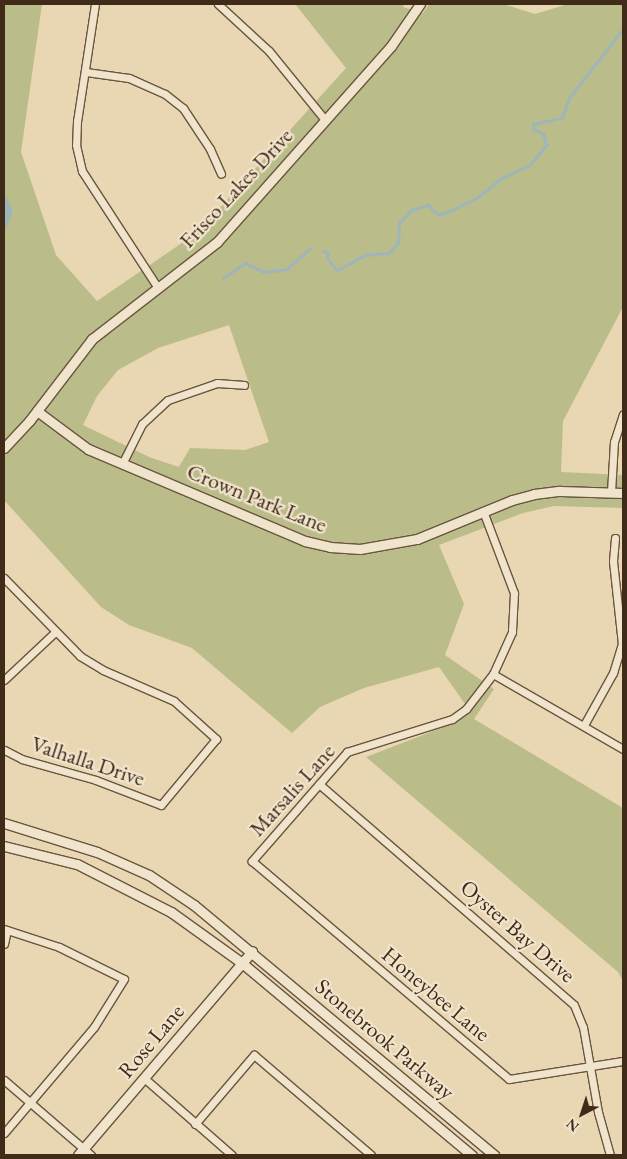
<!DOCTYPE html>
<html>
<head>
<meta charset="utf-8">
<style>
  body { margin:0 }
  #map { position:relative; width:627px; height:1159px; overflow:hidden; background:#e9d6b2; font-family:"EB Garamond",serif }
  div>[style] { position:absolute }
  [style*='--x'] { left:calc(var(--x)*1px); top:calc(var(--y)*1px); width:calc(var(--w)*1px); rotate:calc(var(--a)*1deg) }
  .green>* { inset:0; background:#babd89 }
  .water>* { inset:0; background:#9eb6b9 }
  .stream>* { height:2.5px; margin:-1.25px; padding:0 1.25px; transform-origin:1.25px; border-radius:1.25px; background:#9eb6b9 }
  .roads { filter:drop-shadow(1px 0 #6a553e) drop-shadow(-1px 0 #6a553e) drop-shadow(0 1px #6a553e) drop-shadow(0 -1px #6a553e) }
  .minor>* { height:7px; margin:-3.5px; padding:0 3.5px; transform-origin:3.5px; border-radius:3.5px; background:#f1e4cd }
  .tertiary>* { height:9px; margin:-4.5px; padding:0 4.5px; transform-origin:4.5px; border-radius:4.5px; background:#f1e4cd }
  span { translate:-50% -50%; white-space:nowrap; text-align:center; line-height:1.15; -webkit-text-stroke:4.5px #f1e4cd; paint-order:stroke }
  .street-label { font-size:22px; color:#402a18 }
  .frame { position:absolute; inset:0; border:5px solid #402a18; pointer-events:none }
  .north { position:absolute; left:557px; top:1089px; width:50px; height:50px; -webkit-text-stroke:4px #f1e4cd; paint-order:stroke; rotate:220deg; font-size:14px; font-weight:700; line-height:20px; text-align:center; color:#402a18 }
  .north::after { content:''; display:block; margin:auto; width:18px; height:22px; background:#402a18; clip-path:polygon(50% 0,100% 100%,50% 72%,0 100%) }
</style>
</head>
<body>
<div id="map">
  <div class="green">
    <i style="clip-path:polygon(evenodd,4px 4px,42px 4px,21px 152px,56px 255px,97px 301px,198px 232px,346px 68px,295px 4px,404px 4px,403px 7px,423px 13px,429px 4px,503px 4px,535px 14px,568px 4px,623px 4px,623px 307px,563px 421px,561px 472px,623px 475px,623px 508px,554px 506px,523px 513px,439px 545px,464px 604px,445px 655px,494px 689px,474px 719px,623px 808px,623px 981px,618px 972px,366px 757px,454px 723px,470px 711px,439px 667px,364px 688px,320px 707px,292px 733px,192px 648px,129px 625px,101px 607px,4px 500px,4px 4px,229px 325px,269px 442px,245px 450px,190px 448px,179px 467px,149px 457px,83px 425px,97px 396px,118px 370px,158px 348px,229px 325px)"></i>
  </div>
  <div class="water">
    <i style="clip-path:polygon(4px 193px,13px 211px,4px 234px)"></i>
  </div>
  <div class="stream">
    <i style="--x:323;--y:251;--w:5;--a:11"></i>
    <i style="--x:328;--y:252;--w:7;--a:90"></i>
    <i style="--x:328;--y:259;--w:14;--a:51"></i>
    <i style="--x:337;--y:270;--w:32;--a:-28"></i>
    <i style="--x:365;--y:255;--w:24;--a:-5"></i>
    <i style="--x:389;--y:253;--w:13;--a:-48"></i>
    <i style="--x:398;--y:243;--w:20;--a:-87"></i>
    <i style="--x:399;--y:223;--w:18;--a:-47"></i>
    <i style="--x:411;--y:210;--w:18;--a:-16"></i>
    <i style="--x:428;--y:205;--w:15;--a:42"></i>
    <i style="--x:439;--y:215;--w:12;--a:-20"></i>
    <i style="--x:450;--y:211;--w:30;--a:-26"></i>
    <i style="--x:477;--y:198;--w:32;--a:-39"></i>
    <i style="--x:502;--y:178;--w:31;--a:-25"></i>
    <i style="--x:530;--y:165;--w:26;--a:-51"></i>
    <i style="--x:546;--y:145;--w:11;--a:-105"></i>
    <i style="--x:543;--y:134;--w:10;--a:-156"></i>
    <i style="--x:534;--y:130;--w:6;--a:-99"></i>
    <i style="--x:533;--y:124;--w:30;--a:-12"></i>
    <i style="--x:562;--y:118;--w:21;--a:-71"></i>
    <i style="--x:569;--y:98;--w:88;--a:-52"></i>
    <i style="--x:223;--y:278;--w:27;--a:-34"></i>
    <i style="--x:245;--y:263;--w:21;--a:25"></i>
    <i style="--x:264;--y:272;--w:23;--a:-7"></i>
    <i style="--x:287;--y:269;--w:31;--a:-42"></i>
  </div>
  <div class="roads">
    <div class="minor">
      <i style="--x:95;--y:4;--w:118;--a:98.7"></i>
      <i style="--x:77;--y:121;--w:24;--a:92"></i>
      <i style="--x:76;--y:145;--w:27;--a:77"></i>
      <i style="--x:82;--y:171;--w:140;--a:57"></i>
      <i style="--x:218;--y:4;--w:69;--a:42.7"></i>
      <i style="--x:269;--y:51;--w:89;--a:50.9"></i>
      <i style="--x:86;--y:72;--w:43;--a:7.9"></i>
      <i style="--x:129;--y:78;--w:39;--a:24"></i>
      <i style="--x:165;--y:94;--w:23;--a:38"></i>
      <i style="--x:183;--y:108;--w:49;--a:56.6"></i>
      <i style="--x:210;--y:149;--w:27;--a:66"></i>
      <i style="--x:122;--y:464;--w:45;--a:-63.4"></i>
      <i style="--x:142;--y:424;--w:35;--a:-43"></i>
      <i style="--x:168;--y:400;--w:52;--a:-19.1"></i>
      <i style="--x:217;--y:383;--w:27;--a:4"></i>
      <i style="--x:611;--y:492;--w:50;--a:-86.6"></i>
      <i style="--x:614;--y:442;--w:29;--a:-72"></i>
      <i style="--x:483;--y:511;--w:88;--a:69.3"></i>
      <i style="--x:514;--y:593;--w:39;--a:93"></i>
      <i style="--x:512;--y:632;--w:46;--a:114.3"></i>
      <i style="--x:493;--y:674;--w:44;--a:127.6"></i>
      <i style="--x:466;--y:709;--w:17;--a:144"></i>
      <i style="--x:452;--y:719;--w:110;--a:162.6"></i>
      <i style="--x:347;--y:752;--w:145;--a:131.1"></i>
      <i style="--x:252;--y:861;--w:337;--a:40.3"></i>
      <i style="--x:509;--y:1079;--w:115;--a:-9"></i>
      <i style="--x:4;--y:578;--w:109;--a:45.7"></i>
      <i style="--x:80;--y:656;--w:27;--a:31"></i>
      <i style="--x:103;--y:670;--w:77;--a:23.6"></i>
      <i style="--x:174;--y:701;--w:57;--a:42.1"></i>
      <i style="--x:216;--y:739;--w:86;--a:129.8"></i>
      <i style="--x:161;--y:805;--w:70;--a:-159"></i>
      <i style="--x:96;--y:780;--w:77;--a:-164.2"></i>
      <i style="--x:22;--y:759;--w:20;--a:-153"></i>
      <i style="--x:493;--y:674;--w:150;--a:30"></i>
      <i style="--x:4;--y:680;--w:69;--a:-43.2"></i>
      <i style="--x:584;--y:725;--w:60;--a:-60.9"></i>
      <i style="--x:613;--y:673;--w:30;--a:-73"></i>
      <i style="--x:622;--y:644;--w:83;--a:-96.2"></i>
      <i style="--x:613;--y:561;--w:23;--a:-85"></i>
      <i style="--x:319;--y:784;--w:337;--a:40.9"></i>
      <i style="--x:574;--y:1005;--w:24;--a:68"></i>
      <i style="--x:583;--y:1027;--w:86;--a:80"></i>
      <i style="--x:598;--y:1112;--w:45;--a:74.4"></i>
      <i style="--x:4;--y:929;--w:58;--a:18.1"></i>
      <i style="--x:59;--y:947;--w:72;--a:26.2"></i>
      <i style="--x:124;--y:979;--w:57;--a:122"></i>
      <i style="--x:94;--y:1027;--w:139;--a:130.3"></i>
      <i style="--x:4;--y:944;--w:14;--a:-78"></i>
      <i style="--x:144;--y:1078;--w:117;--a:41.2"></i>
      <i style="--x:4;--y:1080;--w:115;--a:40.8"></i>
      <i style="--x:195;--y:1124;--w:91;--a:-49.5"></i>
      <i style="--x:254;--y:1055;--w:154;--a:40.5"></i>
    </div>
    <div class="tertiary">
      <i style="--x:37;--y:411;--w:64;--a:36.7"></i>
      <i style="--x:88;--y:449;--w:236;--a:23"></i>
      <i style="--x:305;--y:541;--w:26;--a:13"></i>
      <i style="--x:330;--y:547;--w:30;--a:4"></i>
      <i style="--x:360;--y:549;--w:58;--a:-10"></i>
      <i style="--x:417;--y:539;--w:103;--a:-22.3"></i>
      <i style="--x:512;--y:500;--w:23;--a:-15"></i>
      <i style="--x:534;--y:494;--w:26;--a:-7"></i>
      <i style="--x:560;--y:491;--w:63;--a:1.8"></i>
      <i style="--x:4;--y:448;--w:38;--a:-47"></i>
      <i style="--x:30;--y:420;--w:102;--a:-52.6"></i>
      <i style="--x:92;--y:339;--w:158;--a:-37.8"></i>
      <i style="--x:217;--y:242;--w:262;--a:-48.4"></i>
      <i style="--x:391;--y:46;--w:51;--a:-55.4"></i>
      <i style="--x:4;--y:823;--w:97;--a:17.3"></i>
      <i style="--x:97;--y:852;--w:57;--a:23.9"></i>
      <i style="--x:149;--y:875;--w:54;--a:33.7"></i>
      <i style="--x:194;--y:905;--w:391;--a:39.8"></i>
      <i style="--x:4;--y:846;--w:75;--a:13.9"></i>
      <i style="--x:77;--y:864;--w:106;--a:27.1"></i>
      <i style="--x:171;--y:912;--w:87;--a:35.7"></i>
      <i style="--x:242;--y:963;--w:300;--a:39.9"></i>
      <i style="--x:78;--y:1155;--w:268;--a:-49.5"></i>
    </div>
  </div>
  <div class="street-label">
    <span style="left:236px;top:188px;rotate:-47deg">Frisco Lakes Drive</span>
    <span style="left:257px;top:498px;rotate:22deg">Crown Park Lane</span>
    <span style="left:88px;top:761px;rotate:18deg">Valhalla Drive</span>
    <span style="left:292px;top:790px;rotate:-48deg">Marsalis Lane</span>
    <span style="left:518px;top:931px;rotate:41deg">Oyster Bay Drive</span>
    <span style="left:436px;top:994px;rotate:40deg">Honeybee Lane</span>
    <span style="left:385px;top:1039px;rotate:40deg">Stonebrook Parkway</span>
    <span style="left:151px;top:1041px;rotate:-50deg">Rose Lane</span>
  </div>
  <div class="frame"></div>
  <div class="north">N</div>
</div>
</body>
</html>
